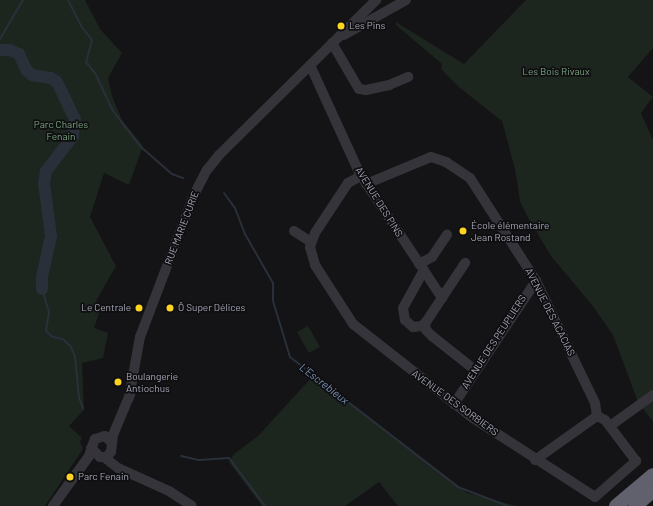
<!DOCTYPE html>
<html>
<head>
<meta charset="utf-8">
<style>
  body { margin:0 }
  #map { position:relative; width:653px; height:506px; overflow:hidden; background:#141315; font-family:Barlow,sans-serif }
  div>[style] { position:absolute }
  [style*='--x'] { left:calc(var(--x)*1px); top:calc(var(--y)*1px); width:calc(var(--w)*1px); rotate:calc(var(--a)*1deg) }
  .green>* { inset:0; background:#1d251f }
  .stream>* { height:2px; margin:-1px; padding:0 1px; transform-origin:1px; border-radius:1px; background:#29303a }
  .river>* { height:12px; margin:-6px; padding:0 6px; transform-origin:6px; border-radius:6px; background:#29303a }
  .minor>* { height:10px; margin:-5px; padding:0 5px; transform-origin:5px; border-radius:5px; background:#34343a }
  .highway>* { height:14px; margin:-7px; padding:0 7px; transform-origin:7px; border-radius:7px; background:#60616c }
  .dots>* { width:11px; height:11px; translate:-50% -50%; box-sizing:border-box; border:2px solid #0f0e10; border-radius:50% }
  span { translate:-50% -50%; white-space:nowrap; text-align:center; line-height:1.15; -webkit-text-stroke:3.5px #0f0e10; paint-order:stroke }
  .poi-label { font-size:10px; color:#a4a7b7 }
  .left { translate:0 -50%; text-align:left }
  .right { translate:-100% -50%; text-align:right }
  .park-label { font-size:10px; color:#79a382 }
  .street-label { font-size:10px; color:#a4a7b7 }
  .water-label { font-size:11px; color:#788fb5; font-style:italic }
</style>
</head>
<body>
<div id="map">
  <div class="green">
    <i style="clip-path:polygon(0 0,85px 0,100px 29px,122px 53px,108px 78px,112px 96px,122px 120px,143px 146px,129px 185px,104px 173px,90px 217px,116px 266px,96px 301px,102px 305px,94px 328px,108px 333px,103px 358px,82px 363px,84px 410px,69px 426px,82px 438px,80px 441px,83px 449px,45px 506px,0 506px)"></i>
    <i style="clip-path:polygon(526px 0,653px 0,653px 48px,628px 77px,653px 97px,641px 113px,653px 140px,653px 422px,638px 402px,613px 335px,592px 305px,551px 256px,527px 216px,520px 201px,515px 169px,502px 121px,460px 88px,441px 69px,442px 64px,396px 25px,396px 22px,464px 64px)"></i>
    <i style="clip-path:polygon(308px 326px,320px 347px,309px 353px,297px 332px)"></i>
    <i style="clip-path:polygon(313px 376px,467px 493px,517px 506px,398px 506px,379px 482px,345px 506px,262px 506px,229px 462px,234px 454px,258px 436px)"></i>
  </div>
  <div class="stream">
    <i style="--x:68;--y:0;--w:29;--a:63"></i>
    <i style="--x:81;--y:26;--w:18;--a:52"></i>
    <i style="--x:92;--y:40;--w:23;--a:105"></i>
    <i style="--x:86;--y:62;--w:14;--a:51"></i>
    <i style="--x:95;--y:73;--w:42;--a:64.7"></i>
    <i style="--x:113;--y:111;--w:46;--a:52.1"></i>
    <i style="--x:141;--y:147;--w:41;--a:41.1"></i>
    <i style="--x:172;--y:174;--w:12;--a:20"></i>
    <i style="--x:0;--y:39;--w:45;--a:-59.5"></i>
    <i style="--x:224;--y:193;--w:19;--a:54"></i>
    <i style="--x:235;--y:208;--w:28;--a:69"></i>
    <i style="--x:245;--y:234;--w:56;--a:60.3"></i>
    <i style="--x:273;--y:283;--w:18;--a:90"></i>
    <i style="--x:273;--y:301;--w:59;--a:73.1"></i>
    <i style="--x:290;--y:357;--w:212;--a:37.7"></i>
    <i style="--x:458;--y:487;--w:53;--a:20.8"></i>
    <i style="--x:42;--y:289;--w:24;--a:73"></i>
    <i style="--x:49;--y:312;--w:19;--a:99"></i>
    <i style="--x:46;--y:331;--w:9;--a:41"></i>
    <i style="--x:53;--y:337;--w:10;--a:11"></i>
    <i style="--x:63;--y:339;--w:11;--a:45"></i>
    <i style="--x:71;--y:347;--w:11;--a:68"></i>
    <i style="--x:75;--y:357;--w:41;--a:84.4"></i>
    <i style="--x:79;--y:398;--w:11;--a:68"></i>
    <i style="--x:181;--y:456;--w:18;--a:13"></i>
    <i style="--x:199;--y:460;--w:30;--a:-4"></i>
    <i style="--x:229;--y:458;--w:60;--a:53.1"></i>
  </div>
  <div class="river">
    <i style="--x:0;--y:50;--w:10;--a:0"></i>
    <i style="--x:10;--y:50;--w:10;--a:24"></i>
    <i style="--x:19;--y:54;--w:19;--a:65"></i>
    <i style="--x:27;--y:71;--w:6;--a:39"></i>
    <i style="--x:32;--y:75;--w:19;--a:9"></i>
    <i style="--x:51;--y:78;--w:7;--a:34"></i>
    <i style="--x:57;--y:82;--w:41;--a:64.1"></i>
    <i style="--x:75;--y:119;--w:17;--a:97"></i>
    <i style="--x:73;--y:136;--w:44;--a:127.6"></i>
    <i style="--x:46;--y:171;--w:12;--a:99"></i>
    <i style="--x:44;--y:183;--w:53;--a:82.5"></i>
    <i style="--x:51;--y:236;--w:42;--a:102.4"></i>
    <i style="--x:42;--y:277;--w:12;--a:90"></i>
  </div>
  <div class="minor">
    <i style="--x:344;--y:35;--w:71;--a:-29.4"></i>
    <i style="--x:332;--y:43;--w:53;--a:59.6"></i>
    <i style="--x:359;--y:89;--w:7;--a:8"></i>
    <i style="--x:366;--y:90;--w:24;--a:-12"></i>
    <i style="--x:389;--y:85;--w:21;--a:-23"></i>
    <i style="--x:310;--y:65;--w:120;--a:65.4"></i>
    <i style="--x:360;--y:174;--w:149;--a:56.5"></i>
    <i style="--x:361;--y:176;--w:15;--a:152"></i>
    <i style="--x:348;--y:183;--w:60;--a:123.4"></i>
    <i style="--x:315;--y:233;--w:15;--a:110"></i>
    <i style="--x:310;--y:247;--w:19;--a:74"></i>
    <i style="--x:315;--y:265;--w:70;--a:57.2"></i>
    <i style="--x:353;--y:324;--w:152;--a:38.1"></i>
    <i style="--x:473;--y:418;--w:145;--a:32.9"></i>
    <i style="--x:595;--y:497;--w:55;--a:-41.3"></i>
    <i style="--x:636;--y:461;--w:51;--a:-127.1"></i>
    <i style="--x:605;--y:420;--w:9;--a:-153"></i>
    <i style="--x:366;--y:184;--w:70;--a:-22.6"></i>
    <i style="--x:431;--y:157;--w:16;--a:18"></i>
    <i style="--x:446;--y:162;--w:29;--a:34"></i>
    <i style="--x:470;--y:178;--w:122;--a:57.3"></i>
    <i style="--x:536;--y:281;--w:136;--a:64.2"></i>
    <i style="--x:595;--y:403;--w:13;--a:81"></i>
    <i style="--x:294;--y:231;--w:20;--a:33"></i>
    <i style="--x:419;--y:264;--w:15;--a:-28"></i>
    <i style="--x:432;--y:257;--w:27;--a:-56"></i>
    <i style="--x:424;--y:270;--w:43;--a:118.9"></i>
    <i style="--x:403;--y:308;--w:12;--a:81"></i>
    <i style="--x:405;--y:320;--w:11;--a:41"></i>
    <i style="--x:413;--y:327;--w:9;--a:-6"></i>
    <i style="--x:422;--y:326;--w:6;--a:-45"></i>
    <i style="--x:426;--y:322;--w:71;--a:-56.5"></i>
    <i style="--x:425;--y:324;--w:6;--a:81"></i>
    <i style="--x:426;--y:330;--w:8;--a:45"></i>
    <i style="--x:432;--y:336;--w:55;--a:38.3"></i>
    <i style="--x:129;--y:398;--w:62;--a:-79.8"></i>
    <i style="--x:140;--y:337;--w:152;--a:-69.2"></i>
    <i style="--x:194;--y:195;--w:28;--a:-63"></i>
    <i style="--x:207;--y:170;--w:19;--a:-51"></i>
    <i style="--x:219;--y:155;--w:221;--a:-44.6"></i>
    <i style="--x:454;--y:404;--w:148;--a:-56.3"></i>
    <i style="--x:610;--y:426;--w:53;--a:-35.8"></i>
    <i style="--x:91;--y:448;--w:13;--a:45"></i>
    <i style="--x:100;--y:457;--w:6;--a:0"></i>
    <i style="--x:106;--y:457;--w:7;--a:-45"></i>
    <i style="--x:111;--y:452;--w:17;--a:-83"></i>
    <i style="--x:113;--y:435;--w:47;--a:-67.3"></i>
    <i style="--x:104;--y:457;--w:18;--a:38"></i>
    <i style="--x:118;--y:468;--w:56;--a:24.3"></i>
    <i style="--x:169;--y:491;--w:27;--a:33"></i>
    <i style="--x:535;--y:460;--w:76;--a:-35.4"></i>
    <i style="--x:53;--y:506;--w:62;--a:-54.2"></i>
    <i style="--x:89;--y:456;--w:18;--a:-71"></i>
    <i style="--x:95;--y:439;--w:10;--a:-17"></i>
    <i style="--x:105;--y:436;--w:10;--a:45"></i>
  </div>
  <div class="highway">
    <i style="--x:616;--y:506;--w:48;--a:-40"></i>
    <i style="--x:635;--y:506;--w:23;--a:-40"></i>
  </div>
  <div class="dots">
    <i style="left:341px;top:26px;background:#ffd421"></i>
    <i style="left:463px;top:231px;background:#ffd421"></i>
    <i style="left:139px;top:308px;background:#ffd421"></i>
    <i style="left:170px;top:308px;background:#ffd421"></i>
    <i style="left:118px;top:382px;background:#ffd421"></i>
    <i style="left:70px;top:477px;background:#ffd421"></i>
  </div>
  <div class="poi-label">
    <span class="left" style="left:349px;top:26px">Les Pins</span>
    <span class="left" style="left:471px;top:231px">École élémentaire<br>Jean Rostand</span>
    <span class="right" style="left:131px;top:308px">Le Centrale</span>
    <span class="left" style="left:178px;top:308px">Ô Super Délices</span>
    <span class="left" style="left:126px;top:382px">Boulangerie<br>Antiochus</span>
    <span class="left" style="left:78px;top:477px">Parc Fenain</span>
  </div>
  <div class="park-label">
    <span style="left:556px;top:72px">Les Bois Rivaux</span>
    <span style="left:61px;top:130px">Parc Charles<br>Fenain</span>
  </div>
  <div class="street-label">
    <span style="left:379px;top:202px;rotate:58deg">AVENUE DES PINS</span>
    <span style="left:182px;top:228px;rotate:-69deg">RUE MARIE CURIE</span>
    <span style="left:550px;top:312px;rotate:63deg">AVENUE DES ACACIAS</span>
    <span style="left:494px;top:342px;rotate:-57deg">AVENUE DES PEUPLIERS</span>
    <span style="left:455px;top:403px;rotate:36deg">AVENUE DES SORBIERS</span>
  </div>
  <div class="water-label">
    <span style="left:324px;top:384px;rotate:38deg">L'Escrebieux</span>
  </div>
</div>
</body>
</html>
